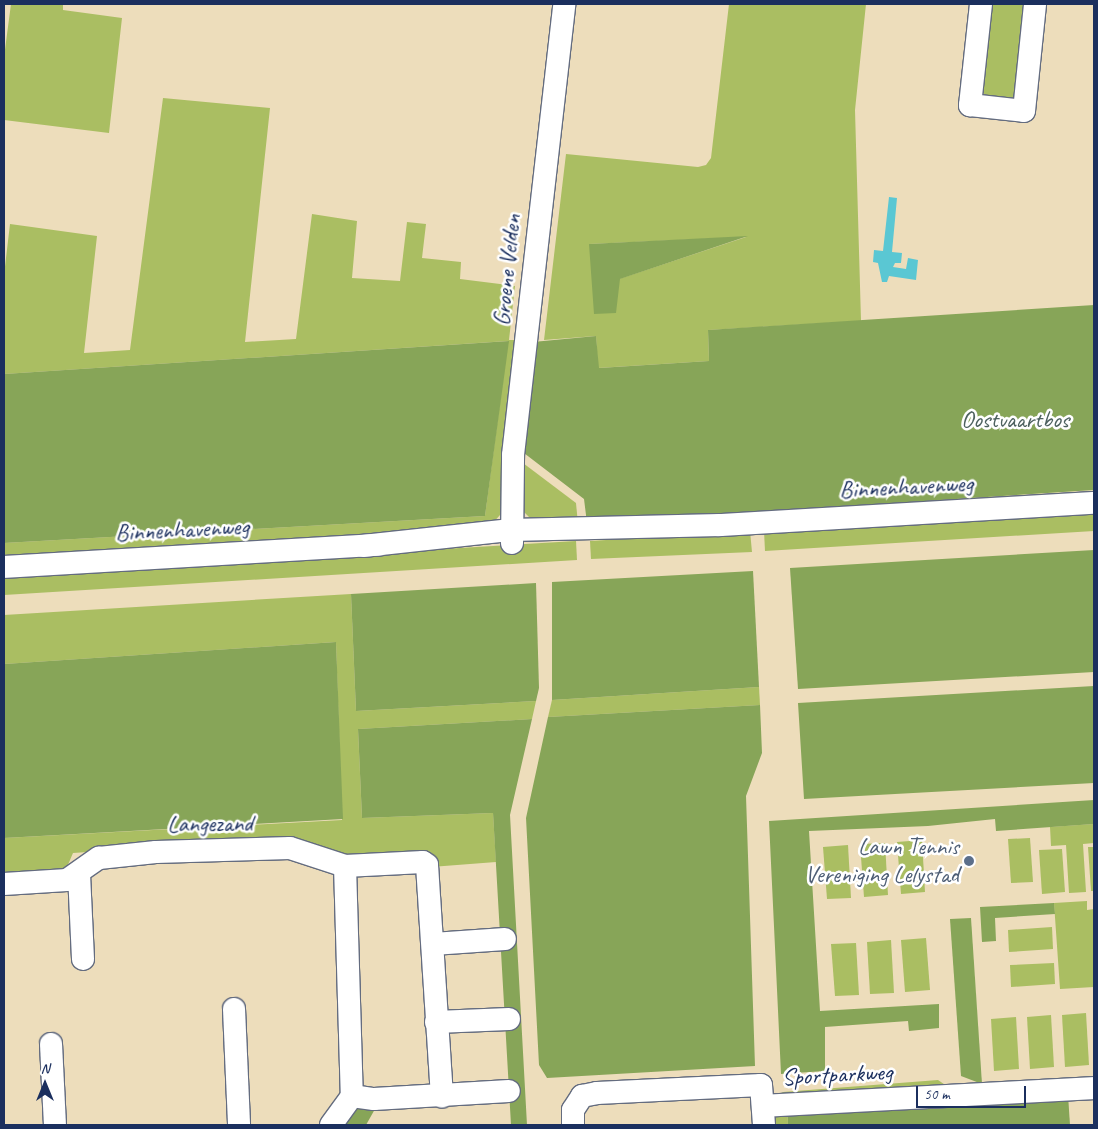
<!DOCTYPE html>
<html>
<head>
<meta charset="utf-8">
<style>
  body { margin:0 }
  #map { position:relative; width:1098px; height:1129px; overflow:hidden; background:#edddbb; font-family:Caveat,sans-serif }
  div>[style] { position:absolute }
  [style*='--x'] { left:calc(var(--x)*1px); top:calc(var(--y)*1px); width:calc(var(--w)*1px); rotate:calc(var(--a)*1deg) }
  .green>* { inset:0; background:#aabe62 }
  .forest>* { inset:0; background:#87a558 }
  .water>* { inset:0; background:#5ac7d3 }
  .roads { filter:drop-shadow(1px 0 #646c7f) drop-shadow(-1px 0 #646c7f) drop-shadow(0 1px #646c7f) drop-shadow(0 -1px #646c7f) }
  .minor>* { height:22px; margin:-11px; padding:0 11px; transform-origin:11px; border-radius:11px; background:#fff }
  .dots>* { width:14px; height:14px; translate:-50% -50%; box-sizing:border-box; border:2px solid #fff; border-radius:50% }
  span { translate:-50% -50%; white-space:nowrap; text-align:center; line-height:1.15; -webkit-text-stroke:5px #fff; paint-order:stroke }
  .street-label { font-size:24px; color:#1b2f5e }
  .park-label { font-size:24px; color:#4d615f }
  .service-label { font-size:24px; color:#4e5e75 }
  .right { translate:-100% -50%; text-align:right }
  .frame { position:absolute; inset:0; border:5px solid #1b2f5e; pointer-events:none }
  .north { position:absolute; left:20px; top:1059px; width:50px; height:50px; -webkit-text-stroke:4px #fff; paint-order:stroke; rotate:0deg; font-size:14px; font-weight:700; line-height:20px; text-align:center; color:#1b2f5e }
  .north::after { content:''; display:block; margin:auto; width:18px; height:22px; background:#1b2f5e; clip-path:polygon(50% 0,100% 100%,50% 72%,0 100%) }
  .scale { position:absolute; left:916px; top:1086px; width:110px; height:22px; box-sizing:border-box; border:2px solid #1b2f5e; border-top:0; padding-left:6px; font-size:15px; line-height:18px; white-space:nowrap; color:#1b2f5e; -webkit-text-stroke:4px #fff; paint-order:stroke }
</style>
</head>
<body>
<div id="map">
  <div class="green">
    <i style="clip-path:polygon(11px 4px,63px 4px,63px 10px,122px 18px,109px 133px,4px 120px,4px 57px)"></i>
    <i style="clip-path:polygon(evenodd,729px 4px,866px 4px,855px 110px,861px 321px,708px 330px,709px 361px,598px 368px,596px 336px,544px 340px,566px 154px,698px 167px,706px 165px,711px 158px,729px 4px,746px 237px,619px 279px,589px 244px,746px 237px)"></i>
    <i style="clip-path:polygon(993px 4px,1023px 4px,1026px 8px,1015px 98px,1010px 101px,987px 98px,980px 88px,990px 8px)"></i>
    <i style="clip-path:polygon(163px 98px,270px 108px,245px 342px,296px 339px,312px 214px,357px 221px,352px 278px,400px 281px,407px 222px,426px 224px,422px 258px,461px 262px,460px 279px,515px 286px,509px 340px,520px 340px,505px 501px,500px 515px,491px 525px,451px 532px,4px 556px,4px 543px,485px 516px,508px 341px,4px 374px,4px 275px,10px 224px,97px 236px,84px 353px,130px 350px)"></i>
    <i style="clip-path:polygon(519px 460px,576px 503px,578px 524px,539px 524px,530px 518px,523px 511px)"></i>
    <i style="clip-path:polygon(1094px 510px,1094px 531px,765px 551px,764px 531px)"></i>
    <i style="clip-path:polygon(750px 531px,752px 552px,591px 559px,590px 541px)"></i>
    <i style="clip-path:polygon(576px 541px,577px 560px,4px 595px,4px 575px)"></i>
    <i style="clip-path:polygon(351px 594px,356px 711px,536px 701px,532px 719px,358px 729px,362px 818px,493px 813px,496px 862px,431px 867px,429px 852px,337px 862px,280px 839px,73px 853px,64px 874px,4px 877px,4px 838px,342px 820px,336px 642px,4px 664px,4px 615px)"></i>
    <i style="clip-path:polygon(759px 687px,760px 705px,548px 717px,552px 700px)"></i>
    <i style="clip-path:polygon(1094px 824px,1094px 843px,1083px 844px,1086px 892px,1069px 893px,1066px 845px,1051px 846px,1050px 827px)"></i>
    <i style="clip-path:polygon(1030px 838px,1033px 882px,1011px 883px,1008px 839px)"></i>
    <i style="clip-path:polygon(922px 840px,925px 892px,901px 894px,897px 842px)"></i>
    <i style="clip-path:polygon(885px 843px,888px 895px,864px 897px,860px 844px)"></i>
    <i style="clip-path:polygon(848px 845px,851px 898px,827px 899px,823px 847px)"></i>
    <i style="clip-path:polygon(1088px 847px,1094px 847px,1094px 891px,1091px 891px)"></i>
    <i style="clip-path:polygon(1062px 849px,1065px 892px,1042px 894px,1039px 850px)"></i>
    <i style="clip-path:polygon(1087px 901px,1087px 910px,1094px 909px,1094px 987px,1060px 989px,1054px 903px)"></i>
    <i style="clip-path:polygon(1052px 927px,1053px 949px,1009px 952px,1008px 930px)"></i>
    <i style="clip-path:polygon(926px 938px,930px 990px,905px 992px,901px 940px)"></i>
    <i style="clip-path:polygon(891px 940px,894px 993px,870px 994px,867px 942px)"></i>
    <i style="clip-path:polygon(856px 943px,859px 995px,835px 996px,831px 944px)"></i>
    <i style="clip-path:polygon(1054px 963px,1055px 984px,1011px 987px,1010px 965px)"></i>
    <i style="clip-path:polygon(1086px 1013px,1089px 1065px,1065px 1067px,1062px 1015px)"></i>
    <i style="clip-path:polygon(1051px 1015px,1054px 1067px,1030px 1069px,1027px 1017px)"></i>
    <i style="clip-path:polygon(1016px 1017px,1019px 1069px,994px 1071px,991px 1019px)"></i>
    <i style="clip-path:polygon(938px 1080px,954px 1091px,787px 1103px,788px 1125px,770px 1125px,776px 1096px,783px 1092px)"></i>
  </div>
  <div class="forest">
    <i style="clip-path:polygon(748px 236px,620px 279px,616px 313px,594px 314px,589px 244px)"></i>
    <i style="clip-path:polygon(1094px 305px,1094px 490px,587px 523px,584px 499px,520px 450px,533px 342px,596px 336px,599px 368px,709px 361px,708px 330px)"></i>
    <i style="clip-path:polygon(509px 341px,485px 516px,4px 543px,4px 374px)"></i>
    <i style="clip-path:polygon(1094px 550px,1094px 672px,798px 689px,790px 568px)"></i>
    <i style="clip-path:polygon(753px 571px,759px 687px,552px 700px,552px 582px)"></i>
    <i style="clip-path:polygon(536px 583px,539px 688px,536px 701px,356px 711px,351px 594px)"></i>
    <i style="clip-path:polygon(336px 642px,343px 819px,4px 838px,4px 664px)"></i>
    <i style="clip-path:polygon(1094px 686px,1094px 783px,804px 799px,798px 703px)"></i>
    <i style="clip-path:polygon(760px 705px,762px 753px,746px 796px,755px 1066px,547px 1078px,539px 1065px,526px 818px,548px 717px)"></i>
    <i style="clip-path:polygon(532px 719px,510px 815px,527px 1125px,511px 1125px,493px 813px,362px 818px,358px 729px)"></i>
    <i style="clip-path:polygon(1094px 800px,1094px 824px,996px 831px,995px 819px,928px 826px,809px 831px,820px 1011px,939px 1004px,939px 1028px,909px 1031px,908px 1021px,825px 1027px,825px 1071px,781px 1074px,769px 821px)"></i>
    <i style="clip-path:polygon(1054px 903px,1055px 914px,995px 918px,996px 941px,982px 942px,980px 907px)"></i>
    <i style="clip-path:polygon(971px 918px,982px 1084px,961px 1076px,950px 919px)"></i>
    <i style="clip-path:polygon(1068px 1095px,1070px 1125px,788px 1125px,787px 1102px)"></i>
    <i style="clip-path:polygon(356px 1102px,375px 1109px,366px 1125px,342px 1125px)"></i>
  </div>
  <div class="water">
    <i style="clip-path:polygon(889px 197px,897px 198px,892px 252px,902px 253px,901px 263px,895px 263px,893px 267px,906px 269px,908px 258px,918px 260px,916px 280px,889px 276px,887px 282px,882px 282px,878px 263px,873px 262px,874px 250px,883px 251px)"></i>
  </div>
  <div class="roads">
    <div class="minor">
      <i style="--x:981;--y:4;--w:102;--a:96.2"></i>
      <i style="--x:970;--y:105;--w:54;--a:6.3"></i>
      <i style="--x:1024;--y:111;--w:108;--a:-84.1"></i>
      <i style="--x:512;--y:543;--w:88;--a:-89.3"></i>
      <i style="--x:513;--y:455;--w:454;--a:-83.5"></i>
      <i style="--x:363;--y:546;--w:149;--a:-6.2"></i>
      <i style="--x:511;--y:530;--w:209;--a:-1.4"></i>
      <i style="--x:720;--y:525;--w:375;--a:-3.4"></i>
      <i style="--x:4;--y:567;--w:375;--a:-3.4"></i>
      <i style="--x:345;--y:866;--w:230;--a:88.3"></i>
      <i style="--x:79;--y:874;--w:85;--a:87.3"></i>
      <i style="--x:4;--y:884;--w:63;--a:-3.6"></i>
      <i style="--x:67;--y:880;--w:39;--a:-35"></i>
      <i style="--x:99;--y:858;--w:57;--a:-6"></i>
      <i style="--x:156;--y:852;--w:134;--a:-1.7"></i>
      <i style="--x:290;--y:848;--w:58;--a:18.1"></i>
      <i style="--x:345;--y:866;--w:78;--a:-2.9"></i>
      <i style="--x:423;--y:862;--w:5;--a:37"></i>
      <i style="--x:427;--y:865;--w:232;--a:86.3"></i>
      <i style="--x:433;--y:944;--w:72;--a:-4"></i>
      <i style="--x:234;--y:1009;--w:116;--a:87.5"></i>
      <i style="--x:436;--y:1022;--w:73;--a:-2.4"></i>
      <i style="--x:51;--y:1044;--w:81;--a:87.2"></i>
      <i style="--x:763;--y:1106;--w:331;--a:-3.1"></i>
      <i style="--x:331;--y:1125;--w:36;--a:-54"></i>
      <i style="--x:352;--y:1096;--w:22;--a:8"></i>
      <i style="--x:374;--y:1099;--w:135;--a:-3.4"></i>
      <i style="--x:573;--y:1125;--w:15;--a:-90"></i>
      <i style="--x:573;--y:1110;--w:17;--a:-57"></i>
      <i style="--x:582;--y:1096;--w:15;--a:-11"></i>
      <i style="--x:597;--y:1093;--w:164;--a:-2.8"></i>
      <i style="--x:761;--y:1085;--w:40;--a:85.7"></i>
    </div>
  </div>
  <div class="dots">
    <i style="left:969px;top:861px;background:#5c6f8a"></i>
  </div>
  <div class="street-label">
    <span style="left:507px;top:270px;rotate:-84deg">Groene Velden</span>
    <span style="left:906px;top:487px;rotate:-3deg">Binnenhavenweg</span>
    <span style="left:182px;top:530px;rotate:-3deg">Binnenhavenweg</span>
    <span style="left:210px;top:824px;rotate:-1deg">Langezand</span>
    <span style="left:837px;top:1075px;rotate:-3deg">Sportparkweg</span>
  </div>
  <div class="park-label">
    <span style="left:1015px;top:420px">Oostvaartbos</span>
  </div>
  <div class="service-label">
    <span class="right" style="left:959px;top:861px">Lawn Tennis<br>Vereniging Lelystad</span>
  </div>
  <div class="frame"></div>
  <div class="north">N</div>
  <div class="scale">50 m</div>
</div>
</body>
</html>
